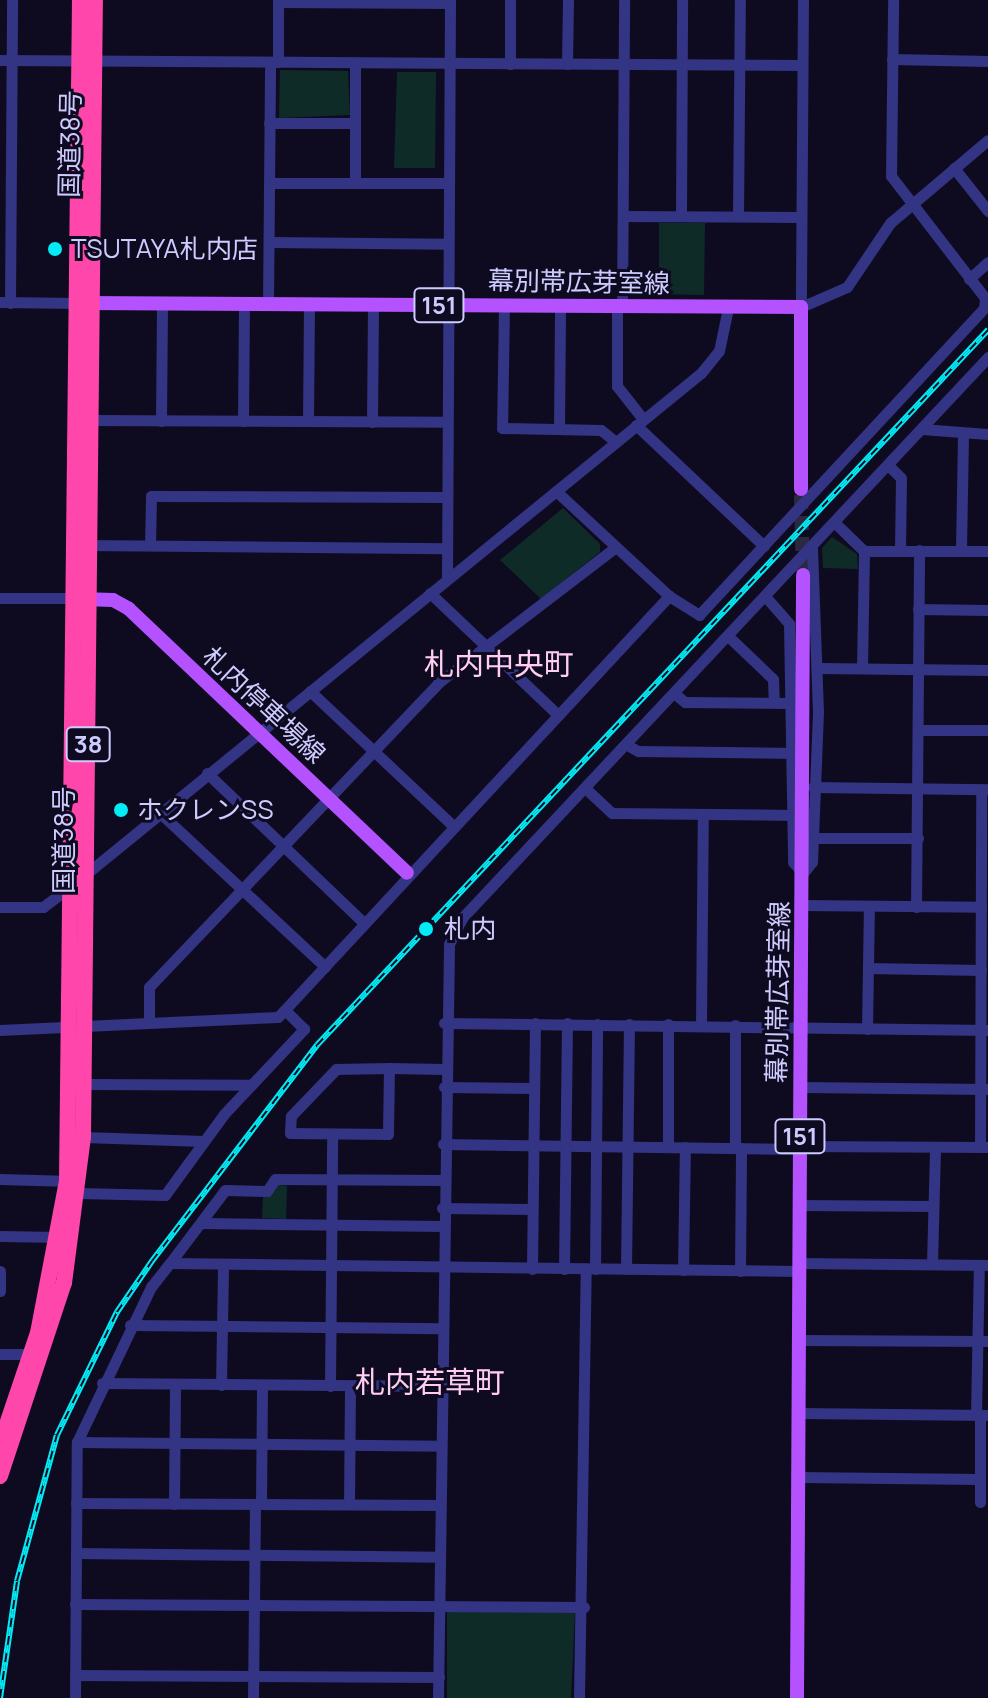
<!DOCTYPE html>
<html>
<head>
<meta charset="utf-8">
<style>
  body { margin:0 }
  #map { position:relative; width:988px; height:1698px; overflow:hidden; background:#0e0b21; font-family:Manrope,"Noto Sans JP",sans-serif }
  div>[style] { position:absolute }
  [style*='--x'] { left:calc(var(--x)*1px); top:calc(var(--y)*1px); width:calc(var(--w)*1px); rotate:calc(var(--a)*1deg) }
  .green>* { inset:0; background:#0e2b28 }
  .major-tunnel>* { height:14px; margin-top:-7px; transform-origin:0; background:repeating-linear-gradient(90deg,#2b2842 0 14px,transparent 0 21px) }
  .minor>* { height:11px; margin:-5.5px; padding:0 5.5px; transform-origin:5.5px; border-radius:5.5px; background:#333483 }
  .major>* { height:14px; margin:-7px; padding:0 7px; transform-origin:7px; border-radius:7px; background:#b452ff }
  .highway>* { height:16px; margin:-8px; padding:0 8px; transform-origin:8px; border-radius:8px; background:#ff46aa }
  .rail>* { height:6px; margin-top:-3px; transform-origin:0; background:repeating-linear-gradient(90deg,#0e0b21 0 9px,#00ecf6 0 18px); box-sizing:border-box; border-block:2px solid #00ecf6 }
  .dots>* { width:22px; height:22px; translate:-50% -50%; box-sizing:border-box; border:4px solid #0e0b21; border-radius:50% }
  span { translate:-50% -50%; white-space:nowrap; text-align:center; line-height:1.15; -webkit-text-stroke:6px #0e0b21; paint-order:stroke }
  .shield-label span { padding:2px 6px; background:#0e0b21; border:2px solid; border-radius:6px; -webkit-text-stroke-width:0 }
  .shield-label { font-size:24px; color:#cecbff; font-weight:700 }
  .street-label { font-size:26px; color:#cecbff }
  .poi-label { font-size:26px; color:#cecbff }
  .left { translate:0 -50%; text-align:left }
  .quarter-label { font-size:30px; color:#ffcdf0 }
</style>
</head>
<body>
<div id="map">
  <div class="green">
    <i style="clip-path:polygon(280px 70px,348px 71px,350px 115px,279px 118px)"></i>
    <i style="clip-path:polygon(397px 72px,436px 72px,435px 168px,394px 168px)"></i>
    <i style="clip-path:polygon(659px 223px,705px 223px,704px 295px,659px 294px)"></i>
    <i style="clip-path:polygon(563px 508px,600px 544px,600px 552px,541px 599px,500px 560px)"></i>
    <i style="clip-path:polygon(832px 537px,857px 554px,858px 569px,823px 568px,822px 548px)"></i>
    <i style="clip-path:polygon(279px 1185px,287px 1186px,286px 1219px,262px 1218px,263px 1196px)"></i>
    <i style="clip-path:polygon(447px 1611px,575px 1612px,571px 1698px,447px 1698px)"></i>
  </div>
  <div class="major-tunnel">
    <i style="--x:801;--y:495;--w:80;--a:88.6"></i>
  </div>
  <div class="minor">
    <i style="--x:803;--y:0;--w:307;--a:90.4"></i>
    <i style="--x:801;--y:307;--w:50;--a:-23.5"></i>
    <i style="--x:847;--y:287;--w:77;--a:-56.1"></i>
    <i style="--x:890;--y:223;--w:128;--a:-40.3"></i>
    <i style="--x:278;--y:2;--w:172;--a:0.3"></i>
    <i style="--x:892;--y:59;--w:96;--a:1.2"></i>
    <i style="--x:0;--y:60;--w:802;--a:0.36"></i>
    <i style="--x:278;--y:62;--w:62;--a:-90"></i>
    <i style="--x:510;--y:64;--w:64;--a:-90"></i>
    <i style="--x:567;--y:64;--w:64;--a:-89.1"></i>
    <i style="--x:269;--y:123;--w:86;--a:0"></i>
    <i style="--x:954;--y:168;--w:55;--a:51.7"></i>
    <i style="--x:269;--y:183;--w:180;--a:0"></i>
    <i style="--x:355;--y:183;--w:120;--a:-90"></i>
    <i style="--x:623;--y:216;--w:178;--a:0.3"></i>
    <i style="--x:681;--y:216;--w:216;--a:-89.7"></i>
    <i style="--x:738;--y:216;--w:216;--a:-89.5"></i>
    <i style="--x:269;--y:242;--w:179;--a:0.6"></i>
    <i style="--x:969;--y:279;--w:25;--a:-42"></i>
    <i style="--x:0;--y:302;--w:78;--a:0.7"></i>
    <i style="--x:10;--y:303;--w:303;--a:-89.6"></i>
    <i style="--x:268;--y:304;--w:242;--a:-89.5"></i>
    <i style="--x:504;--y:305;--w:123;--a:90.9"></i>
    <i style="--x:502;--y:428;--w:99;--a:1.2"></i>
    <i style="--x:601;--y:430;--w:19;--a:39"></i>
    <i style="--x:617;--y:307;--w:79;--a:90"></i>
    <i style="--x:617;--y:386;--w:42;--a:51.8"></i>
    <i style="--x:622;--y:307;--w:307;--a:-89.6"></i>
    <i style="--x:92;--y:420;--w:354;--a:0.3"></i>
    <i style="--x:161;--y:421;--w:119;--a:-89.5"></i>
    <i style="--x:243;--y:421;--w:117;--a:-89.5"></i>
    <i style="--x:308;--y:421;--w:117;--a:-89.5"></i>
    <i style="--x:372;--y:422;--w:117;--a:-89.5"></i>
    <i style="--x:636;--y:425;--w:176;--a:43.4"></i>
    <i style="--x:559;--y:429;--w:123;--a:-89.5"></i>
    <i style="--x:922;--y:429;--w:66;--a:4.3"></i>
    <i style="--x:888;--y:465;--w:18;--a:45"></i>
    <i style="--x:901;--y:478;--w:72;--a:90.8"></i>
    <i style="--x:556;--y:491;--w:154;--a:42.9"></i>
    <i style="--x:669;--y:596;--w:36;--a:32"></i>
    <i style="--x:699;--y:615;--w:419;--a:-47.1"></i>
    <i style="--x:984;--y:308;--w:10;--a:-84"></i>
    <i style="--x:985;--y:298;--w:154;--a:-127.6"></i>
    <i style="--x:891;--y:176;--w:176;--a:-89.3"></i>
    <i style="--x:834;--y:522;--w:42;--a:44"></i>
    <i style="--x:864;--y:551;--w:124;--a:0"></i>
    <i style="--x:83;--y:545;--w:363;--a:0.5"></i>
    <i style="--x:150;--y:545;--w:49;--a:-88.8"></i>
    <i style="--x:151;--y:496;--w:295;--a:0.2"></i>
    <i style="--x:961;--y:550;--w:116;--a:-89"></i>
    <i style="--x:447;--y:578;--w:578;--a:-89.7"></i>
    <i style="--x:430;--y:593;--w:175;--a:43.6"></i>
    <i style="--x:765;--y:596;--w:37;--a:49"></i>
    <i style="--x:789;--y:624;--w:238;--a:89"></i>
    <i style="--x:793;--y:862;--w:15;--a:48"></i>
    <i style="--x:803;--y:873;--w:14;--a:-51"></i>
    <i style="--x:812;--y:862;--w:150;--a:-87.7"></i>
    <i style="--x:818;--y:712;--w:166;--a:-92.1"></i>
    <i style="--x:0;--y:598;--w:76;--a:0"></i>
    <i style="--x:918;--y:609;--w:70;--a:0.8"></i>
    <i style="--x:729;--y:637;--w:61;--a:43.7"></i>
    <i style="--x:773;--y:679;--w:23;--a:88"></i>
    <i style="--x:819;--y:668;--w:169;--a:0.7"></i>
    <i style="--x:862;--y:668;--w:117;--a:-89"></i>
    <i style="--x:310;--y:691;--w:195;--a:43.3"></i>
    <i style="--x:675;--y:694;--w:13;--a:39"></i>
    <i style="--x:685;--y:702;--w:105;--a:0.5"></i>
    <i style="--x:918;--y:730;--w:70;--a:0"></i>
    <i style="--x:627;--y:745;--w:13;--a:29"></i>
    <i style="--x:638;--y:751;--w:156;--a:0.7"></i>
    <i style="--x:207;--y:773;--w:217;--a:43.7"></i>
    <i style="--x:813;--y:787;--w:174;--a:0.7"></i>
    <i style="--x:585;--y:788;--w:37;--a:43"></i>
    <i style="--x:612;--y:813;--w:181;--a:0.6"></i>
    <i style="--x:159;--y:812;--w:227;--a:43"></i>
    <i style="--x:813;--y:838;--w:105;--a:0"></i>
    <i style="--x:803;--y:905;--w:178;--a:0.6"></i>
    <i style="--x:0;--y:907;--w:43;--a:0"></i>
    <i style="--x:43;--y:907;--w:40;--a:-37"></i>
    <i style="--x:75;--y:883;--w:807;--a:-39.17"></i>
    <i style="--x:701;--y:373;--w:28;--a:-51"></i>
    <i style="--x:719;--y:351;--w:44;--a:-78.2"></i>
    <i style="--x:916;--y:907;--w:357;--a:-89.5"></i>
    <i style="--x:868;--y:968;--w:113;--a:1"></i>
    <i style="--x:149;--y:1021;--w:34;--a:-90"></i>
    <i style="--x:149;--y:987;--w:419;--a:-46.4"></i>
    <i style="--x:438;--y:683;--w:224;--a:-37.4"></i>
    <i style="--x:444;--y:1023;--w:544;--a:0.74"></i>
    <i style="--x:701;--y:1024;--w:210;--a:-89.5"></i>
    <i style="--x:867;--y:1029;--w:123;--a:-89.1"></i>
    <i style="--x:0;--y:1030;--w:278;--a:-2.7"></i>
    <i style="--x:278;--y:1017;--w:575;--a:-47.12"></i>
    <i style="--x:389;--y:1068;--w:66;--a:90.9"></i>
    <i style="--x:388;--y:1134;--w:98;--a:-179.4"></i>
    <i style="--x:290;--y:1133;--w:17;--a:-87"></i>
    <i style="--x:291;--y:1116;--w:65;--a:-46.2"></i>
    <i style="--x:336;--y:1069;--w:53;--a:-1.1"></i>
    <i style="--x:389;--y:1068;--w:55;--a:1"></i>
    <i style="--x:86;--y:1084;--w:165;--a:0.3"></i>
    <i style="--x:444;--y:1087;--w:90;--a:0.6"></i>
    <i style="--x:801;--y:1087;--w:187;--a:0.6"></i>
    <i style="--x:83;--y:1137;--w:121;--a:1.9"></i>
    <i style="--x:443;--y:1144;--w:356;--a:0.8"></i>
    <i style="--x:799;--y:1146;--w:189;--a:0.3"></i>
    <i style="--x:668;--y:1147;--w:123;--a:-90"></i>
    <i style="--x:980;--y:1147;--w:358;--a:-89.8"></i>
    <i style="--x:735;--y:1148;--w:123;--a:-90"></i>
    <i style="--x:0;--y:1179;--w:72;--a:1.6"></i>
    <i style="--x:79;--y:1193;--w:86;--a:1.3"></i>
    <i style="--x:165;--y:1195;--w:100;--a:-53.9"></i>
    <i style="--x:224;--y:1114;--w:117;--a:-46.7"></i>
    <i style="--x:304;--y:1029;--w:27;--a:-135"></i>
    <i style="--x:799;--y:1205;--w:134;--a:0.4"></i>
    <i style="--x:442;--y:1208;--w:90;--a:0.6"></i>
    <i style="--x:202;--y:1223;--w:240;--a:0.7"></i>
    <i style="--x:0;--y:1236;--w:60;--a:1"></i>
    <i style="--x:170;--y:1263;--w:91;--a:-53"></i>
    <i style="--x:225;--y:1190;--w:42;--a:1.4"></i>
    <i style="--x:267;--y:1191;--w:14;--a:-56"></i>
    <i style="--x:275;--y:1179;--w:168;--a:0.3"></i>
    <i style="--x:800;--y:1263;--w:188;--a:0.6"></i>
    <i style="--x:932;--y:1264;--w:117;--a:-88.5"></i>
    <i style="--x:532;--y:1269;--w:246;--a:-89.3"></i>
    <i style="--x:564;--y:1269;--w:246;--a:-89.3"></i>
    <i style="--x:595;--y:1269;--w:245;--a:-89.5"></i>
    <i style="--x:626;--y:1269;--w:245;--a:-89.3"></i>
    <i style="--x:683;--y:1270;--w:123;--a:-89.1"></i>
    <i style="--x:0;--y:1271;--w:20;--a:90"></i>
    <i style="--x:740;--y:1271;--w:123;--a:-89.5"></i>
    <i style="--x:130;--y:1325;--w:311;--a:0.6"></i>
    <i style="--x:799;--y:1340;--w:189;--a:0.3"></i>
    <i style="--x:0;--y:1354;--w:32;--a:0"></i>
    <i style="--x:102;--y:1383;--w:338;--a:0.5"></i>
    <i style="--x:221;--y:1385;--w:116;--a:-89"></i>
    <i style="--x:330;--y:1386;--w:252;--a:-89.5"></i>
    <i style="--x:799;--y:1413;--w:189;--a:0.6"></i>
    <i style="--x:976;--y:1415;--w:150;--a:-88.9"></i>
    <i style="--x:77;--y:1442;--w:363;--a:0.6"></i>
    <i style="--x:798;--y:1477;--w:182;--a:0.6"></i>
    <i style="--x:980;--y:1502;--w:87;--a:-90"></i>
    <i style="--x:76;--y:1503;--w:364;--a:0.3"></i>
    <i style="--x:174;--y:1504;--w:119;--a:-89.5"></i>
    <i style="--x:261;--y:1504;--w:119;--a:-89.5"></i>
    <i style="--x:349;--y:1504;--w:118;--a:-89.5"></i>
    <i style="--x:76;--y:1553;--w:363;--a:0.6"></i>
    <i style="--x:75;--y:1604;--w:509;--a:0.34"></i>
    <i style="--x:75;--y:1675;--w:364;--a:0.3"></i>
    <i style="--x:75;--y:1698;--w:256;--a:-89.6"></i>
    <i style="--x:77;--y:1442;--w:172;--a:-64.5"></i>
    <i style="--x:151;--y:1287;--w:31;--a:-52"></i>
    <i style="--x:170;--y:1263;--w:629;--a:0.73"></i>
    <i style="--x:253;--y:1698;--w:194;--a:-89.4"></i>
    <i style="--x:438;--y:1698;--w:754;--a:-89.16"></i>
    <i style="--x:449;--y:944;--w:29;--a:-63"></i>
    <i style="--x:462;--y:918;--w:769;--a:-46.84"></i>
    <i style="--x:579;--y:1698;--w:429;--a:-89.1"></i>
  </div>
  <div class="major">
    <i style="--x:82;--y:303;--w:719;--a:0.32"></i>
    <i style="--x:801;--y:307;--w:182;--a:90"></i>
    <i style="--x:81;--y:599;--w:32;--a:2"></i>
    <i style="--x:113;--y:600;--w:18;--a:29"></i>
    <i style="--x:129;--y:609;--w:383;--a:43.5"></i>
    <i style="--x:797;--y:1698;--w:1123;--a:-89.69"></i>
  </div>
  <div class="highway">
    <i style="--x:0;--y:1445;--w:118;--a:-71.3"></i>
    <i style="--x:38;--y:1333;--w:155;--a:-79.2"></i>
    <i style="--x:67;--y:1181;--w:1181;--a:-89.37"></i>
    <i style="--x:0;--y:1476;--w:203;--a:-71.7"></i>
    <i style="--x:64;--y:1283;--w:147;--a:-82.6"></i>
    <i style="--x:83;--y:1137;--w:1137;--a:-89.4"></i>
  </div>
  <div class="rail">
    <i style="--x:0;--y:1698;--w:118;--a:-81.7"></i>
    <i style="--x:17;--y:1581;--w:151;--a:-74.7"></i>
    <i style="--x:57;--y:1435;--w:137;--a:-64"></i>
    <i style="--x:117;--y:1312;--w:62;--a:-55.5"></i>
    <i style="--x:152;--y:1261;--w:272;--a:-52.6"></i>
    <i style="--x:317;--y:1045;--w:981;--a:-46.82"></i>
  </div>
  <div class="dots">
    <i style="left:55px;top:249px;background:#00ecf6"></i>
    <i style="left:121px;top:810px;background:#00ecf6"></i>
    <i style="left:426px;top:929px;background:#00ecf6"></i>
  </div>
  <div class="shield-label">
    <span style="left:439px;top:305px">151</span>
    <span style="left:88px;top:744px">38</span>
    <span style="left:800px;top:1136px">151</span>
  </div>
  <div class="street-label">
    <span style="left:70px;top:144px;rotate:-89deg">国道38号</span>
    <span style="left:579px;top:282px;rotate:1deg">幕別帯広芽室線</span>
    <span style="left:264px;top:705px;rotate:43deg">札内停車場線</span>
    <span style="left:64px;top:840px;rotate:-90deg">国道38号</span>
    <span style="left:778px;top:992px;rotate:-89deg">幕別帯広芽室線</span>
  </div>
  <div class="poi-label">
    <span class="left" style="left:71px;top:249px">TSUTAYA札内店</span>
    <span class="left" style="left:137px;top:810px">ホクレンSS</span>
    <span class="left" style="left:444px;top:929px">札内</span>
  </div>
  <div class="quarter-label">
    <span style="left:499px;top:664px">札内中央町</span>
    <span style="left:430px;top:1382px">札内若草町</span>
  </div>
</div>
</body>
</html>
